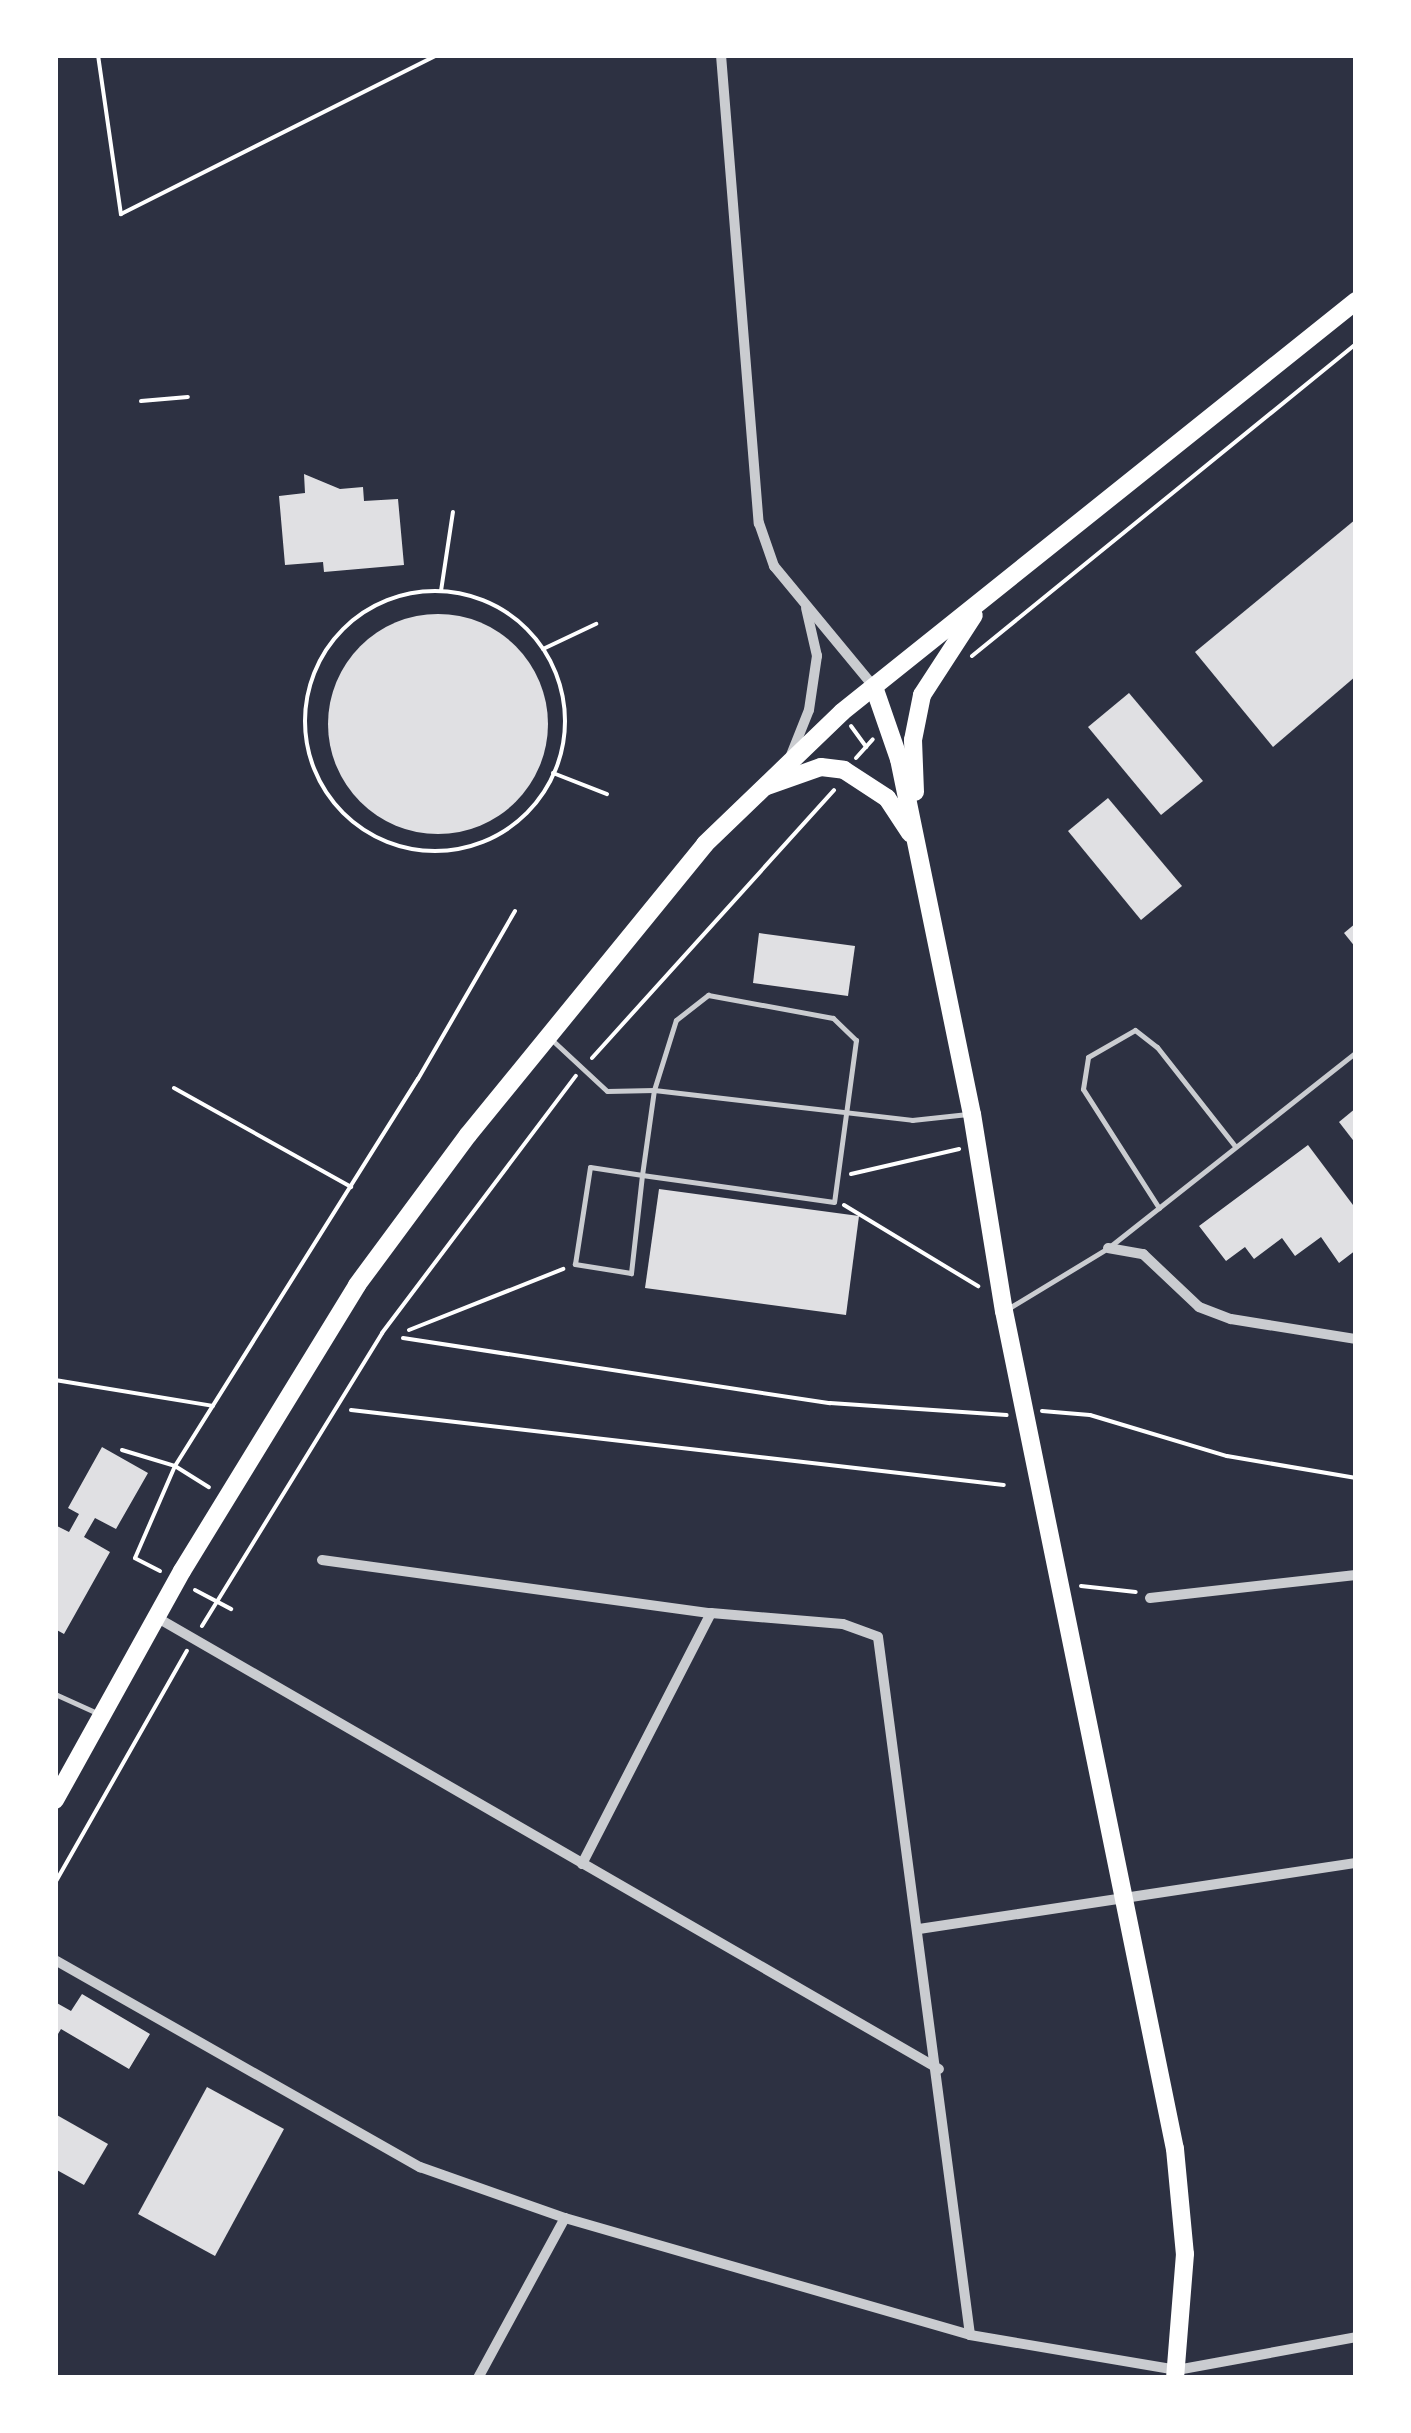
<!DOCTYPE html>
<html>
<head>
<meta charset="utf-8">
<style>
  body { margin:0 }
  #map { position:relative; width:1411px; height:2433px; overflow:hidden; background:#2d3142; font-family:Ubuntu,sans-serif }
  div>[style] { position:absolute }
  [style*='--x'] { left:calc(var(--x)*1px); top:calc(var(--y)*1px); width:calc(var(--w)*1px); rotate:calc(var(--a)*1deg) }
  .building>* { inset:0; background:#e0e0e3 }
  .round { border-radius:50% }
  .path>* { height:4px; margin:-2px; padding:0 2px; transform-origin:2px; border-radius:2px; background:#fff }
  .path>.ring { margin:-2px; padding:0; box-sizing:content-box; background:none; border:4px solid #fff; border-radius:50% }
  .service>* { height:5px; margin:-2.5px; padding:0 2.5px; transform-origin:2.5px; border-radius:2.5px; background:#caccd0 }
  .minor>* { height:10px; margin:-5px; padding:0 5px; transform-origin:5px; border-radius:5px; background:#caccd0 }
  .primary>* { height:18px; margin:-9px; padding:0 9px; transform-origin:9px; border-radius:9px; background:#fff }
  span { translate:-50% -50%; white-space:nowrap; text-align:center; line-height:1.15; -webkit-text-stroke:8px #fff; paint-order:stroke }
  .frame { position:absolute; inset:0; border:58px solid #fff; pointer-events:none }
</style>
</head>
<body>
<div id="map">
  <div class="building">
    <i style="clip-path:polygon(304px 474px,340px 489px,363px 487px,364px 501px,398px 499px,404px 565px,324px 572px,323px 562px,285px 565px,279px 496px,305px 493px)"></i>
    <i style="clip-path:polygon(1356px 519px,1356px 676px,1273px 747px,1195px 652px)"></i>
    <i class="round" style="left:328px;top:614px;width:220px;height:220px"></i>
    <i style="clip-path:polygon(1129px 693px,1203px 781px,1161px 815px,1088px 727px)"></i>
    <i style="clip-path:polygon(1108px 798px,1182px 886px,1141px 920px,1068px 831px)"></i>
    <i style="clip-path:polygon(1356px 923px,1356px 948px,1344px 933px)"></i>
    <i style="clip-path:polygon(759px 933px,855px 946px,848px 996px,753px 983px)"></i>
    <i style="clip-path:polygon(1356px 1108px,1356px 1144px,1339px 1122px)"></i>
    <i style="clip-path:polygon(1308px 1145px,1356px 1209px,1356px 1250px,1339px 1263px,1321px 1237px,1295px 1256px,1282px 1238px,1254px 1259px,1245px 1247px,1226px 1261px,1199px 1226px)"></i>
    <i style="clip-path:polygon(659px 1189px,859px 1216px,846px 1315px,645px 1288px)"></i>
    <i style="clip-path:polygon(102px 1447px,148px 1473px,116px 1529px,95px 1518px,84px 1537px,110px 1552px,64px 1634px,55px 1629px,55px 1525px,69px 1532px,79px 1514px,68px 1508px)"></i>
    <i style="clip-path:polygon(82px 1994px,150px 2034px,129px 2069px,61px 2029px,55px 2039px,55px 2002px,71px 2011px)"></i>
    <i style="clip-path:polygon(207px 2087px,284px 2129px,215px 2256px,138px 2214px)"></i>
    <i style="clip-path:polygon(55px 2114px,108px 2144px,84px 2185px,55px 2169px)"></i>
  </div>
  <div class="path">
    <i style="--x:98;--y:55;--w:161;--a:81.8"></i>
    <i style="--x:121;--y:214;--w:354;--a:-26.7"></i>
    <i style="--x:141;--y:401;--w:47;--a:-4.9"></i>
    <i style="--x:441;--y:591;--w:80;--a:-81.4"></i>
    <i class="ring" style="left:305px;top:591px;width:256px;height:256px"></i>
    <i style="--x:543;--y:649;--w:59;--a:-25.3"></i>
    <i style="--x:972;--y:656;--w:495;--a:-39.1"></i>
    <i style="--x:851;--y:726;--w:26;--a:54"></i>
    <i style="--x:856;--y:758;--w:25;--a:-48"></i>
    <i style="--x:553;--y:773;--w:58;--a:21.3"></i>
    <i style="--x:592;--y:1058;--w:361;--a:-47.9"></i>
    <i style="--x:174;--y:1088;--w:203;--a:29.2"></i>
    <i style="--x:851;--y:1174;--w:111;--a:-13"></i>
    <i style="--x:844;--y:1205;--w:157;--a:31.2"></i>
    <i style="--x:409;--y:1330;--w:166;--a:-21.6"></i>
    <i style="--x:403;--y:1338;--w:432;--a:8.7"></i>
    <i style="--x:830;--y:1403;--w:177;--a:3.9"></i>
    <i style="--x:55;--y:1380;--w:160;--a:9.3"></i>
    <i style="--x:351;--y:1410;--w:657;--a:6.55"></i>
    <i style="--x:1042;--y:1411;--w:48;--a:4.8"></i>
    <i style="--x:1090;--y:1415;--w:143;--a:16.7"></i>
    <i style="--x:1227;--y:1456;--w:131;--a:9.7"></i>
    <i style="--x:122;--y:1450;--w:55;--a:16.8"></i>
    <i style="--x:175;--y:1466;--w:40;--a:32"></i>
    <i style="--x:160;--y:1571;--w:28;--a:-153"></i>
    <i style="--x:135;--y:1558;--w:100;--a:-66.5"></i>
    <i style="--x:175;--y:1466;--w:457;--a:-57.9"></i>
    <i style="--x:418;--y:1079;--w:194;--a:-60"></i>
    <i style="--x:1081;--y:1586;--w:55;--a:6.2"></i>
    <i style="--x:195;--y:1590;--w:41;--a:27.8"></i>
    <i style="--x:202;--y:1626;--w:344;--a:-58.4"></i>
    <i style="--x:382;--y:1333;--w:322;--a:-53"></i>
    <i style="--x:55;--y:1883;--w:267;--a:-60.4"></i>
  </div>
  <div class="service">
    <i style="--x:708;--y:995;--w:127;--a:10.4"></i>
    <i style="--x:833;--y:1018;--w:32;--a:44"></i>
    <i style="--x:856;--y:1040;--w:163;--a:97.7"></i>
    <i style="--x:834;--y:1202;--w:194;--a:-172"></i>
    <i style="--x:642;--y:1175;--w:86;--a:-82"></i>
    <i style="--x:654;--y:1090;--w:73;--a:-72.6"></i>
    <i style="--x:676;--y:1020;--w:41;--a:-38"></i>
    <i style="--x:551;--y:1039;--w:76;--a:42.9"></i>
    <i style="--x:607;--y:1091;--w:47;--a:-1.2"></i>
    <i style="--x:654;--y:1090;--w:260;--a:6.6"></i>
    <i style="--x:912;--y:1120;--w:56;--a:-6.1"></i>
    <i style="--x:590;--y:1167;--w:53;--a:8.7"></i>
    <i style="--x:642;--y:1175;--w:99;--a:96.4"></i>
    <i style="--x:631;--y:1273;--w:57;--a:-170.9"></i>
    <i style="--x:575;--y:1264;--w:98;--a:-81.2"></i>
    <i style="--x:1159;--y:1208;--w:141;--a:-122.6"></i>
    <i style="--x:1083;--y:1089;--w:32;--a:-81"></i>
    <i style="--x:1088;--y:1057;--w:54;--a:-29.9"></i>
    <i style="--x:1135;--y:1030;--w:28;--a:38"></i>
    <i style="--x:1157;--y:1047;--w:126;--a:51.8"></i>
    <i style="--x:1009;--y:1308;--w:116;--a:-31.2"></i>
    <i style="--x:1108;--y:1248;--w:316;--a:-38.3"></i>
    <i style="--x:55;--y:1694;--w:48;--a:24.4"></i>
  </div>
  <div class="minor">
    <i style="--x:721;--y:55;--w:470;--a:85.4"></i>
    <i style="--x:759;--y:523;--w:46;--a:70.8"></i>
    <i style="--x:774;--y:566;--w:157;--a:50.4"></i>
    <i style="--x:791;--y:755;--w:48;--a:-68.2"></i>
    <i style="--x:809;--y:710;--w:55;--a:-81.6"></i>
    <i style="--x:817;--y:656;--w:49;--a:-102.9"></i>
    <i style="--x:1108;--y:1248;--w:36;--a:10"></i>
    <i style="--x:1143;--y:1254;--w:77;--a:43.4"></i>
    <i style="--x:1199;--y:1307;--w:34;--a:21"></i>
    <i style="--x:1231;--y:1319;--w:127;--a:9.1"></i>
    <i style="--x:322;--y:1560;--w:393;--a:7.8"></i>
    <i style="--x:711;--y:1613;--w:132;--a:4.8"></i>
    <i style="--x:843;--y:1624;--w:37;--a:20"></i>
    <i style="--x:878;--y:1637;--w:704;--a:82.49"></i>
    <i style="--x:1150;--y:1598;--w:207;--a:-6.4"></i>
    <i style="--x:156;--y:1617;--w:904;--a:30"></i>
    <i style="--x:582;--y:1864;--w:282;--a:-62.8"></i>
    <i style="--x:919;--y:1929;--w:442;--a:-8.6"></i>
    <i style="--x:55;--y:1960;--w:420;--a:29.6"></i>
    <i style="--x:420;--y:2167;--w:154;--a:19.4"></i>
    <i style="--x:565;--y:2218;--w:422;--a:16.1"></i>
    <i style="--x:970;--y:2335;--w:210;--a:9.6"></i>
    <i style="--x:1177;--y:2370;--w:182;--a:-10.4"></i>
    <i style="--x:478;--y:2378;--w:182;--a:-61.5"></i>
  </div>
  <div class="primary">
    <i style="--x:874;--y:687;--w:76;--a:70.9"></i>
    <i style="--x:899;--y:759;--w:362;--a:78.4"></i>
    <i style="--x:972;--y:1114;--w:200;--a:80.8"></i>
    <i style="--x:1004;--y:1311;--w:855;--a:78.47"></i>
    <i style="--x:1175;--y:2149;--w:105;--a:84.6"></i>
    <i style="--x:1185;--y:2254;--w:124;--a:94.6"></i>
    <i style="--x:767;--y:786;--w:57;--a:-19.4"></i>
    <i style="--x:821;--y:767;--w:23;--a:7"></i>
    <i style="--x:844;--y:770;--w:51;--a:33.1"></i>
    <i style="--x:887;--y:798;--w:42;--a:56.7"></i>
    <i style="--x:915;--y:792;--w:52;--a:-92.2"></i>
    <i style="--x:913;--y:740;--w:46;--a:-78.7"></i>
    <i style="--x:922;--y:695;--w:95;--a:-57"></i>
    <i style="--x:55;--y:1800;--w:262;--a:-61"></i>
    <i style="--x:182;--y:1571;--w:335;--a:-58.5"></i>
    <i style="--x:357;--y:1285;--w:187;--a:-53.5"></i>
    <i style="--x:468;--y:1135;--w:375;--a:-50.8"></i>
    <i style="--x:705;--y:844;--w:190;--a:-43.9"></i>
    <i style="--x:842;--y:712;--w:658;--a:-38.65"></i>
  </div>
  <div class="frame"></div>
</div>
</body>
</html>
